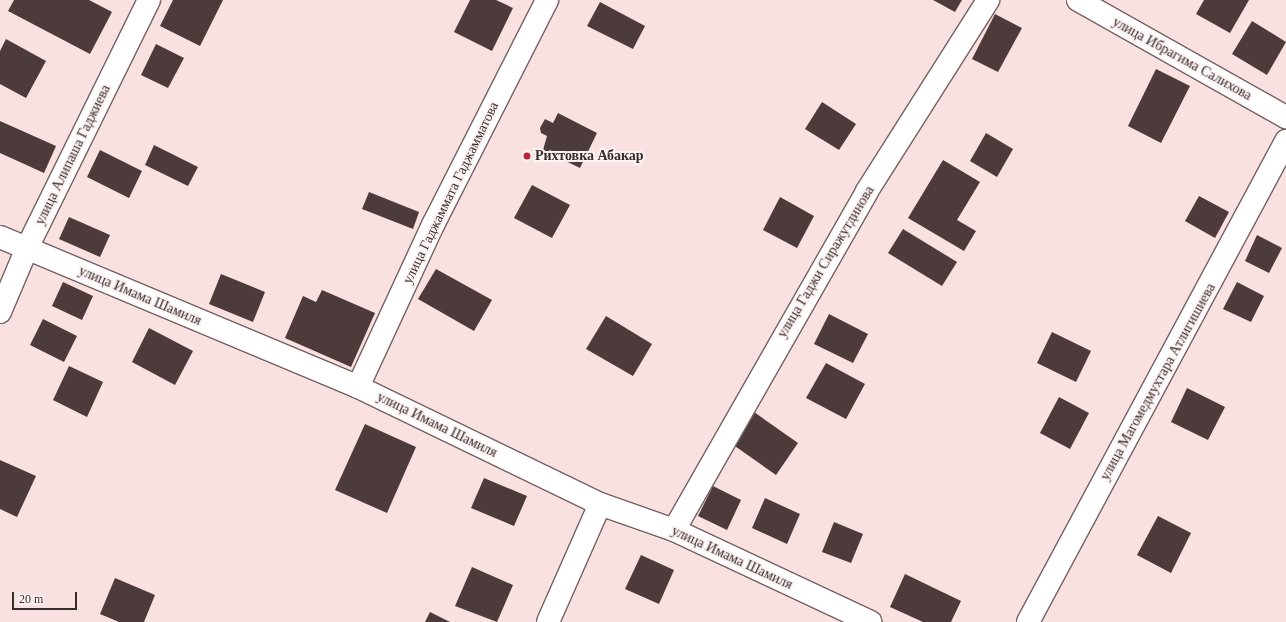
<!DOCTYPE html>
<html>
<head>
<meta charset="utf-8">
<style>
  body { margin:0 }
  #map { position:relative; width:1286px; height:622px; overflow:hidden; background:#fae1e1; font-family:"Times New Roman",serif }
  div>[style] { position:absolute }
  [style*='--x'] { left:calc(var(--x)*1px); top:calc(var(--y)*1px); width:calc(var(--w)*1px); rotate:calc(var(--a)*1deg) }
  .building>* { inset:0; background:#4d3a3a }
  .roads { filter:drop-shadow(1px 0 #766161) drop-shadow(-1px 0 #766161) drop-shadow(0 1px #766161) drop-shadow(0 -1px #766161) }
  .street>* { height:22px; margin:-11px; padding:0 11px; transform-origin:11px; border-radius:11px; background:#fff }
  .dots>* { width:11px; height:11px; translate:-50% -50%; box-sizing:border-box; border:2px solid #fdf3f3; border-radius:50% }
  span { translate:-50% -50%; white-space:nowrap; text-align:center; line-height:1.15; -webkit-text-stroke:4px #fdf3f3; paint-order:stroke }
  .street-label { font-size:14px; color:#362c2c }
  .poi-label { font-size:14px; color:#362c2c; font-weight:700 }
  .left { translate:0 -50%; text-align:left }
  .scale { position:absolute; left:12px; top:592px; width:65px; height:18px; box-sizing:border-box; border:2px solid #362c2c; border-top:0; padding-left:5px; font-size:12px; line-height:14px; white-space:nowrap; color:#362c2c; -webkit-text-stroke:3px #fdf3f3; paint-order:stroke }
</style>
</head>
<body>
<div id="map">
  <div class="building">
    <i style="clip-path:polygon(14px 0,89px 0,112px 12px,90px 54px,8px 11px)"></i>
    <i style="clip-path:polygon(173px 0,223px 0,200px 46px,160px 26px)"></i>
    <i style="clip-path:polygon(470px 0,496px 0,513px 8px,492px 51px,454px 32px)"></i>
    <i style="clip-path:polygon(933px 0,962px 0,955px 12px)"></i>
    <i style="clip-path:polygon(1204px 0,1249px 0,1230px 33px,1196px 14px)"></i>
    <i style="clip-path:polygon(600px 2px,645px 26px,633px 49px,587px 26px)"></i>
    <i style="clip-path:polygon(995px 14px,1022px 28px,998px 72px,972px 59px)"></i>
    <i style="clip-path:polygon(1252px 21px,1286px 42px,1267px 75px,1232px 54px)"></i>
    <i style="clip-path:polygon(6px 39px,46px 61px,26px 98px,0 84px,0 51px)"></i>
    <i style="clip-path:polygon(156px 44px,184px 58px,168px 88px,141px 75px)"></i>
    <i style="clip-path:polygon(1156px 69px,1190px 86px,1161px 143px,1128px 126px)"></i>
    <i style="clip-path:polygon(822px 102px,856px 124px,839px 150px,805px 129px)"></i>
    <i style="clip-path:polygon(558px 113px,597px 133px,580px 168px,543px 150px,547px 136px,541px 133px,540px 128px,545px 119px,553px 123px)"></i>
    <i style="clip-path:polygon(0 121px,56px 146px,44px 173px,0 153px)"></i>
    <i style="clip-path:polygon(986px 133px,1013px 149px,997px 177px,970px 161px)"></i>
    <i style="clip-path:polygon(154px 145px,198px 167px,188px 186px,145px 165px)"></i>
    <i style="clip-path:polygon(100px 150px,142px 171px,129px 198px,87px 177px)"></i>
    <i style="clip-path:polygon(943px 160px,980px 182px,957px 220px,976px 231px,964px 251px,908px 218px)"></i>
    <i style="clip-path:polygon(532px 185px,570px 205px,552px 238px,514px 218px)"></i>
    <i style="clip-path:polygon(369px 192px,419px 212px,413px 229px,362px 209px)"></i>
    <i style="clip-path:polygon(1199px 196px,1229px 212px,1215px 238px,1185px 221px)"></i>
    <i style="clip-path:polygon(780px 197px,814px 216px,797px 248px,763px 230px)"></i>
    <i style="clip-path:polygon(69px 217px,110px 235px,100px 257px,59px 239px)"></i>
    <i style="clip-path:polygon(903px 229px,957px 262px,942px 286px,888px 253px)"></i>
    <i style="clip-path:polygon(1257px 235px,1282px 248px,1269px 273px,1245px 261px)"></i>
    <i style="clip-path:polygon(436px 269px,492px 300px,474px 331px,418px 299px)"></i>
    <i style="clip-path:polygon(221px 274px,265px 292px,253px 322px,209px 304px)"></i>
    <i style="clip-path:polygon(63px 282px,93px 296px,82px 320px,52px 306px)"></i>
    <i style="clip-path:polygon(1237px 282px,1264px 296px,1251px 322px,1223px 309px)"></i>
    <i style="clip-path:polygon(322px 290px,375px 313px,351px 367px,285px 338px,303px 296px,316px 302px)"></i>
    <i style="clip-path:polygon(829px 314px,868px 334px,853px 363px,814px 344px)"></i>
    <i style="clip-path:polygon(606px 316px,652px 344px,633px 376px,586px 349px)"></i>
    <i style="clip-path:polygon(43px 319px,77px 336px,64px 362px,30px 345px)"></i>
    <i style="clip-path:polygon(149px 328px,193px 351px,175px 385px,132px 362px)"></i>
    <i style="clip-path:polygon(1052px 332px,1091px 351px,1076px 382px,1037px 363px)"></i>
    <i style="clip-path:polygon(826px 363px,865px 384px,846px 419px,806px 398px)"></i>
    <i style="clip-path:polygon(69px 366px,103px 382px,87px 417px,53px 400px)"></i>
    <i style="clip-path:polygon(1187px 388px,1225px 407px,1208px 440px,1171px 422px)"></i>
    <i style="clip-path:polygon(1059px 397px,1089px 413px,1070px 449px,1040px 433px)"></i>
    <i style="clip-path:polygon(754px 412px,798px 443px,776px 475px,732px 444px)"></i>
    <i style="clip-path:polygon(365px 424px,416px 447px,387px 513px,335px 490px)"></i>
    <i style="clip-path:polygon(0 460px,36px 476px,17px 517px,0 509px)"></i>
    <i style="clip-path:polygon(484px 478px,527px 496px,514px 526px,471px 508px)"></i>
    <i style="clip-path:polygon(713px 486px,741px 500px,727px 530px,698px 516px)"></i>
    <i style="clip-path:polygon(765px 498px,800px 514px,787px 544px,752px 528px)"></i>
    <i style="clip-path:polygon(1158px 516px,1191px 533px,1171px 573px,1137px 555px)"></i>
    <i style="clip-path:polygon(834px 522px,863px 534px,851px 563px,822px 552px)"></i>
    <i style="clip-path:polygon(641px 555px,674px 570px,659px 604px,625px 589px)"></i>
    <i style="clip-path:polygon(472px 567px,513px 585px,497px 622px,455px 606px)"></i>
    <i style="clip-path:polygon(905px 574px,961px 601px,951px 622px,923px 622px,890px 607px)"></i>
    <i style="clip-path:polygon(115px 578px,155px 595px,144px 622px,119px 622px,100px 614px)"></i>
    <i style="clip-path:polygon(430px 612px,450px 622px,425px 622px)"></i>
  </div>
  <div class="roads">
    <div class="street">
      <i style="--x:1078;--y:0;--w:239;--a:29.4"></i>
      <i style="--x:0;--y:237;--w:388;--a:22.7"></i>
      <i style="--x:358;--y:387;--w:269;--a:25.8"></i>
      <i style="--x:600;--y:504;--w:78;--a:19.4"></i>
      <i style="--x:674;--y:530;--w:217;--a:25.1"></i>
      <i style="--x:0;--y:312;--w:69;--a:-67.1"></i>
      <i style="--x:27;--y:248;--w:276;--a:-63.8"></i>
      <i style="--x:358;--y:387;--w:179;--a:-65.2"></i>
      <i style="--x:433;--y:225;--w:252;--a:-63.1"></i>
      <i style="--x:674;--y:530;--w:390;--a:-60.3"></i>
      <i style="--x:867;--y:191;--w:226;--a:-57.6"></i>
      <i style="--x:548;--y:622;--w:129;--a:-66.2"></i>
      <i style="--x:1028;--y:622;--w:546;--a:-61.79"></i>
    </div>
  </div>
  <div class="dots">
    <i style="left:527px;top:156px;background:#b8263c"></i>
  </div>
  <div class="street-label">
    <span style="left:1182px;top:59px;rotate:29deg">улица Ибрагима Салихова</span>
    <span style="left:73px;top:155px;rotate:-64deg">улица Алипаша Гаджиева</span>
    <span style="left:451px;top:193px;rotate:-64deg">улица Гаджаммата Гаджамматова</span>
    <span style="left:826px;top:262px;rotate:-59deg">улица Гаджи Сиражутдинова</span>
    <span style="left:140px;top:296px;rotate:23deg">улица Имама Шамиля</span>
    <span style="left:1158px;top:382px;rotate:-61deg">улица Магомедмухтара Атлигишиева</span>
    <span style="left:437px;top:425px;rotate:26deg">улица Имама Шамиля</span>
    <span style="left:732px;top:558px;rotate:25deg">улица Имама Шамиля</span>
  </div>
  <div class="poi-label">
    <span class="left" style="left:535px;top:156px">Рихтовка Абакар</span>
  </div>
  <div class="scale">20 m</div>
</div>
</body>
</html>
